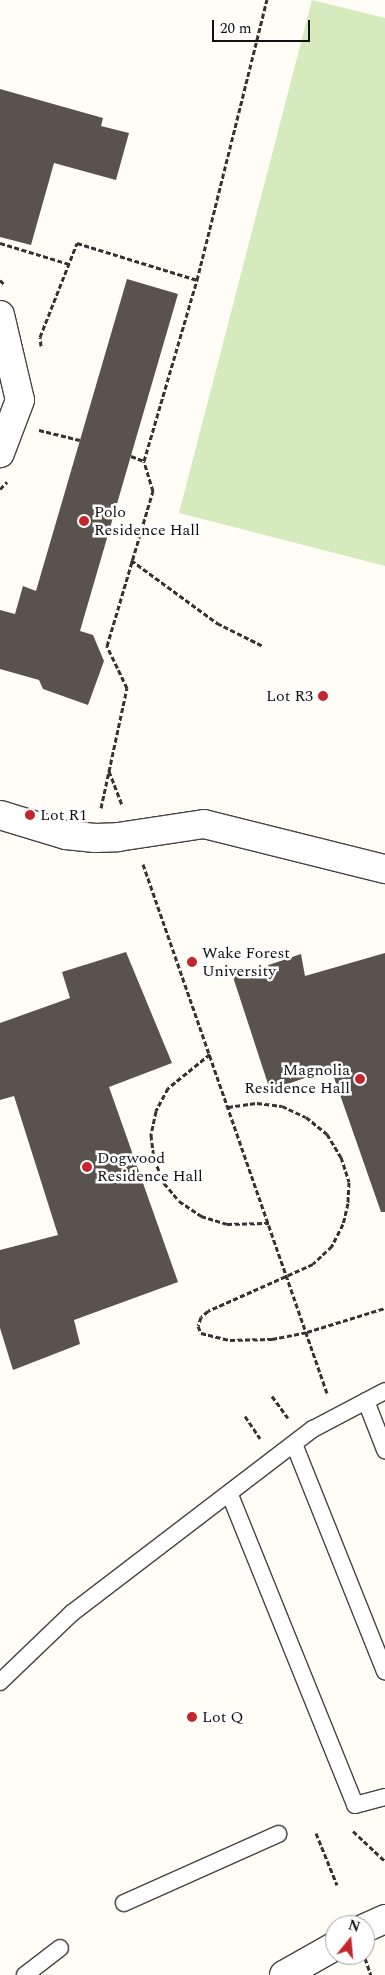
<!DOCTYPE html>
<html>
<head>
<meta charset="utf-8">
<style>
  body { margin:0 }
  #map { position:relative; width:385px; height:1975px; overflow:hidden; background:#fffdf5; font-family:Spectral,serif }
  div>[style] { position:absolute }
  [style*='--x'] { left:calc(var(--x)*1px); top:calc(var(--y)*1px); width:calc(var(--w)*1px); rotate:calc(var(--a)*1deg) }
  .green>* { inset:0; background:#d5ebbd }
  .building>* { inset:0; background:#5a524d }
  .path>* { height:3px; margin-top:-1.5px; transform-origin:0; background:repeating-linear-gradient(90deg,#333 0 5px,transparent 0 7.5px) }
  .roads { filter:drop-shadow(1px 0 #444) drop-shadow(-1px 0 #444) drop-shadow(0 1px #444) drop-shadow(0 -1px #444) }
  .lane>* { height:16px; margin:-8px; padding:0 8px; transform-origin:8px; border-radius:8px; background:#fff }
  .street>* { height:28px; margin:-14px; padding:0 14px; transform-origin:14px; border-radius:14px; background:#fff }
  .dots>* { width:14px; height:14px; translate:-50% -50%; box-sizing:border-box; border:2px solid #fff; border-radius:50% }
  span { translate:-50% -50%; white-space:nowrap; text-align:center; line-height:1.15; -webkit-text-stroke:5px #fff; paint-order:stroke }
  .poi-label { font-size:16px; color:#111 }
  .left { translate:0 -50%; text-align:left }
  .right { translate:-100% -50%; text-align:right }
  .north { position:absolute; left:325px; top:1915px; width:50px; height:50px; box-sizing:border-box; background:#fff; border:1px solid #a0a0a0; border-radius:50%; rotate:17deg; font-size:14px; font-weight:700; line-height:20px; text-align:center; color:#111 }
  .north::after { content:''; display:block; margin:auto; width:18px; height:22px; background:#c4262e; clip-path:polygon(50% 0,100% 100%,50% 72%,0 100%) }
  .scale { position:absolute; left:212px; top:20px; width:98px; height:22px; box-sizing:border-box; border:2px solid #111; border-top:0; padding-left:6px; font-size:15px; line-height:18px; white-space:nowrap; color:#111; -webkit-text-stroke:4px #fff; paint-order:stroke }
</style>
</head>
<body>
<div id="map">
  <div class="green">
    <i style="clip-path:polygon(312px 0,385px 18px,385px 566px,179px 513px)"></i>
  </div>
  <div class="building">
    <i style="clip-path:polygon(0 89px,103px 118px,101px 126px,129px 133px,116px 180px,54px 163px,31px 245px,0 237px)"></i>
    <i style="clip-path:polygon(127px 279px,178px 294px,80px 631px,93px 635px,104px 661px,88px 705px,43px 689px,39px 680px,0 669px,0 610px,15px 614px,23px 586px,36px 591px)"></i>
    <i style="clip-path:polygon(126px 952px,172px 1063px,109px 1087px,178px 1282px,74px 1320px,80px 1344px,13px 1370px,0 1328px,0 1250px,58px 1235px,14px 1096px,0 1100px,0 1023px,70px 998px,62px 972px)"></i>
    <i style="clip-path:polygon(385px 953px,385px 1212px,381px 1212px,331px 1069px,270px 1090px,233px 977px,301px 954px,305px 976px)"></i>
  </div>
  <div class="path">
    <i style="--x:0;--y:243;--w:72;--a:16.9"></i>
    <i style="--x:0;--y:280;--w:7;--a:45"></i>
    <i style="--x:41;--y:346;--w:9;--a:-96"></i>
    <i style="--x:40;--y:337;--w:101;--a:-68.5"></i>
    <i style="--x:77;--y:243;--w:126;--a:17.1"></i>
    <i style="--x:39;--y:430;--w:42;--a:13.7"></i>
    <i style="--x:131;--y:456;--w:14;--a:21"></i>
    <i style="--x:0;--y:489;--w:10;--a:-45"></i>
    <i style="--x:131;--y:560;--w:107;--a:36.2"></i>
    <i style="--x:217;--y:623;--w:51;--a:26.6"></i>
    <i style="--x:109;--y:771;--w:36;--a:69"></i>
    <i style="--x:101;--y:808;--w:123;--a:-77.8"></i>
    <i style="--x:127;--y:688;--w:47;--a:-115.5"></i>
    <i style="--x:107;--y:646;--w:162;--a:-73.5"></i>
    <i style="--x:153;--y:491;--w:31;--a:-107"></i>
    <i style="--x:144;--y:461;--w:189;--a:-73.7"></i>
    <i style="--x:197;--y:280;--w:289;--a:-76"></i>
    <i style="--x:143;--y:864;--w:560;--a:70.82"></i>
    <i style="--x:210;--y:1054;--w:54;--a:141"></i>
    <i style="--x:168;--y:1088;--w:26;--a:118"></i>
    <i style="--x:156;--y:1111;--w:25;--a:102"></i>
    <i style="--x:151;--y:1135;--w:24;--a:83"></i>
    <i style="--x:154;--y:1159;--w:26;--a:67"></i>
    <i style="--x:164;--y:1183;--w:23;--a:50"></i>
    <i style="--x:179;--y:1201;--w:27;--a:34"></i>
    <i style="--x:201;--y:1216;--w:27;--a:17"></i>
    <i style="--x:227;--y:1224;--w:42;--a:-1.4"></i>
    <i style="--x:228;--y:1107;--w:29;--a:-8"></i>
    <i style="--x:257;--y:1103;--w:25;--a:7"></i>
    <i style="--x:282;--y:1106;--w:26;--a:25"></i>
    <i style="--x:306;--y:1117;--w:27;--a:39"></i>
    <i style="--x:327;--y:1134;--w:27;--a:59"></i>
    <i style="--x:341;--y:1157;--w:26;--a:72"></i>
    <i style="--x:349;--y:1182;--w:21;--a:93"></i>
    <i style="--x:348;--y:1203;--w:22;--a:103"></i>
    <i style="--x:343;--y:1224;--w:25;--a:117"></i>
    <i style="--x:332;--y:1246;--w:26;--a:137"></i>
    <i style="--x:313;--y:1264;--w:115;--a:155.9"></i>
    <i style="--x:208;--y:1311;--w:9;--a:139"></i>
    <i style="--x:201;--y:1317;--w:9;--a:108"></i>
    <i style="--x:198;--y:1326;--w:8;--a:67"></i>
    <i style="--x:201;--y:1333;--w:30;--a:14"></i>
    <i style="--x:230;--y:1340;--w:42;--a:-1.4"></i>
    <i style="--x:272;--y:1339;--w:36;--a:-11"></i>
    <i style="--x:307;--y:1332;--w:82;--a:-17.1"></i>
    <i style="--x:272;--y:1396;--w:27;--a:54"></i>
    <i style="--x:245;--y:1416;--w:27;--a:56"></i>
    <i style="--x:353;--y:1831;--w:44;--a:43.2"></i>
    <i style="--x:316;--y:1833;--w:56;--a:68"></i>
    <i style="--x:365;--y:1958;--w:18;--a:71"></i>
  </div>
  <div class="roads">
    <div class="lane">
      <i style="--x:366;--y:1401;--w:53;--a:68.8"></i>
      <i style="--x:294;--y:1444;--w:245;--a:68.2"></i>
      <i style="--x:230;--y:1495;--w:334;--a:68"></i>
      <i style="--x:355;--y:1805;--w:31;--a:-15"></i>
      <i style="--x:0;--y:1682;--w:100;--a:-43.8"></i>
      <i style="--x:72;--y:1613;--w:303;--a:-37.4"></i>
      <i style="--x:313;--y:1429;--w:81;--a:-27.8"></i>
      <i style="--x:124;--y:1903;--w:169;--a:-24.1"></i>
      <i style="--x:25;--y:1975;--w:44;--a:-37.6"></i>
    </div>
    <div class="street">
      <i style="--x:0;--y:315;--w:87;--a:76.8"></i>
      <i style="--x:20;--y:400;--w:57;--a:110.7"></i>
      <i style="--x:0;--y:815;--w:69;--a:16.9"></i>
      <i style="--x:66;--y:835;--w:29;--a:6"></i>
      <i style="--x:95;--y:838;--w:23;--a:-2"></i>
      <i style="--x:118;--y:837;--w:87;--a:-8.6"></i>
      <i style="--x:204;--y:824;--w:187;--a:14"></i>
      <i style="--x:365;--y:1928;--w:22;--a:-24"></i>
      <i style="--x:284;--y:1975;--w:59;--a:-29.6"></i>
    </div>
  </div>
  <div class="dots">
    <i style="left:84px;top:521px;background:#c4262e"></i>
    <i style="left:323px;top:696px;background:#c4262e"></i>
    <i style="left:30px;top:815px;background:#c4262e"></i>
    <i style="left:192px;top:962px;background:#c4262e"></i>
    <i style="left:360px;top:1079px;background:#c4262e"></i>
    <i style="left:87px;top:1167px;background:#c4262e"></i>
    <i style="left:192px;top:1717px;background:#c4262e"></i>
  </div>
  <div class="poi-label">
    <span class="left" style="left:94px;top:521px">Polo<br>Residence Hall</span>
    <span class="right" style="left:313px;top:696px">Lot R3</span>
    <span class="left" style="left:40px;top:815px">Lot R1</span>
    <span class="left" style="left:202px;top:962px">Wake Forest<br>University</span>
    <span class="right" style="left:350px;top:1079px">Magnolia<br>Residence Hall</span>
    <span class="left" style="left:97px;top:1167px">Dogwood<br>Residence Hall</span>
    <span class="left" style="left:202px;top:1717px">Lot Q</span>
  </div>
  <div class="north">N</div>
  <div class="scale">20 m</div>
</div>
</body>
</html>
